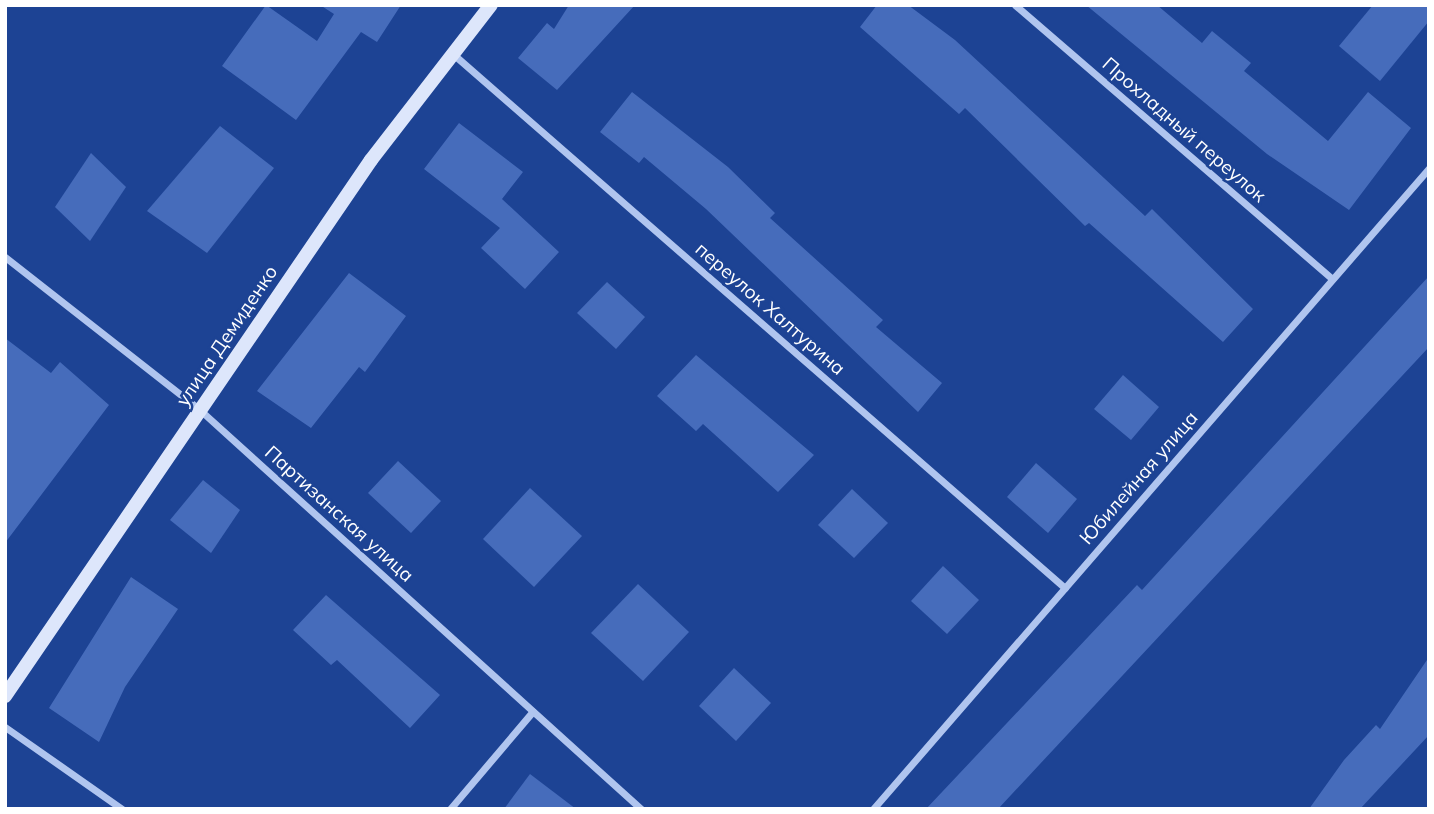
<!DOCTYPE html>
<html>
<head>
<meta charset="utf-8">
<style>
  body { margin:0 }
  #map { position:relative; width:1434px; height:814px; overflow:hidden; background:#1d4394; font-family:Mulish,sans-serif }
  div>[style] { position:absolute }
  [style*='--x'] { left:calc(var(--x)*1px); top:calc(var(--y)*1px); width:calc(var(--w)*1px); rotate:calc(var(--a)*1deg) }
  .building>* { inset:0; background:#466cbb }
  .minor>* { height:7px; margin:-3.5px; padding:0 3.5px; transform-origin:3.5px; border-radius:3.5px; background:#b0c5ef }
  .secondary>* { height:14px; margin:-7px; padding:0 7px; transform-origin:7px; border-radius:7px; background:#dde6fb }
  span { translate:-50% -50%; white-space:nowrap; text-align:center; line-height:1.15; -webkit-text-stroke:5px #1d4394; paint-order:stroke }
  .street-label { font-size:19px; color:#fff }
  .frame { position:absolute; inset:0; border:7px solid #fff; pointer-events:none }
</style>
</head>
<body>
<div id="map">
  <div class="building">
    <i style="clip-path:polygon(266px 5px,317px 41px,334px 14px,320px 5px,401px 5px,377px 42px,361px 32px,296px 120px,222px 66px)"></i>
    <i style="clip-path:polygon(569px 5px,635px 5px,557px 90px,518px 58px,547px 23px,554px 29px)"></i>
    <i style="clip-path:polygon(877px 5px,908px 5px,955px 40px,1145px 216px,1152px 209px,1253px 309px,1223px 342px,1089px 223px,1085px 226px,965px 108px,959px 114px,860px 27px)"></i>
    <i style="clip-path:polygon(1086px 5px,1157px 5px,1202px 43px,1212px 31px,1251px 63px,1244px 71px,1328px 141px,1368px 92px,1411px 128px,1349px 210px,1267px 154px)"></i>
    <i style="clip-path:polygon(1373px 5px,1429px 5px,1429px 21px,1380px 81px,1339px 46px)"></i>
    <i style="clip-path:polygon(632px 92px,728px 167px,775px 213px,770px 218px,883px 320px,876px 327px,942px 383px,918px 412px,706px 209px,644px 157px,639px 163px,600px 132px)"></i>
    <i style="clip-path:polygon(459px 123px,523px 172px,502px 199px,559px 252px,525px 289px,481px 248px,500px 228px,424px 169px)"></i>
    <i style="clip-path:polygon(220px 126px,274px 168px,207px 253px,147px 211px)"></i>
    <i style="clip-path:polygon(91px 153px,126px 187px,90px 241px,55px 207px)"></i>
    <i style="clip-path:polygon(349px 273px,406px 316px,365px 372px,359px 367px,311px 428px,257px 391px)"></i>
    <i style="clip-path:polygon(1429px 276px,1429px 347px,998px 809px,926px 809px,1137px 585px,1142px 590px)"></i>
    <i style="clip-path:polygon(607px 282px,645px 317px,616px 349px,577px 313px)"></i>
    <i style="clip-path:polygon(5px 338px,51px 373px,60px 362px,109px 405px,5px 543px)"></i>
    <i style="clip-path:polygon(696px 355px,814px 455px,778px 492px,703px 424px,696px 431px,657px 396px)"></i>
    <i style="clip-path:polygon(1123px 375px,1159px 407px,1131px 440px,1094px 409px)"></i>
    <i style="clip-path:polygon(398px 461px,441px 501px,411px 533px,368px 493px)"></i>
    <i style="clip-path:polygon(1036px 463px,1077px 499px,1048px 533px,1007px 497px)"></i>
    <i style="clip-path:polygon(203px 480px,240px 510px,211px 553px,170px 520px)"></i>
    <i style="clip-path:polygon(530px 488px,582px 536px,534px 587px,483px 539px)"></i>
    <i style="clip-path:polygon(852px 489px,888px 523px,854px 558px,818px 525px)"></i>
    <i style="clip-path:polygon(943px 566px,979px 600px,947px 634px,911px 601px)"></i>
    <i style="clip-path:polygon(131px 577px,178px 609px,125px 687px,99px 742px,49px 708px)"></i>
    <i style="clip-path:polygon(638px 584px,689px 632px,643px 681px,591px 633px)"></i>
    <i style="clip-path:polygon(326px 595px,440px 695px,410px 728px,337px 660px,331px 665px,293px 630px)"></i>
    <i style="clip-path:polygon(1429px 657px,1429px 735px,1360px 809px,1309px 809px,1344px 760px,1376px 725px,1380px 729px)"></i>
    <i style="clip-path:polygon(734px 668px,771px 703px,736px 741px,699px 706px)"></i>
    <i style="clip-path:polygon(530px 774px,576px 809px,504px 809px)"></i>
  </div>
  <div class="minor">
    <i style="--x:1015;--y:5;--w:419;--a:40.8"></i>
    <i style="--x:453;--y:54;--w:812;--a:41.11"></i>
    <i style="--x:5;--y:257;--w:248;--a:38.1"></i>
    <i style="--x:200;--y:410;--w:595;--a:42.14"></i>
    <i style="--x:5;--y:727;--w:143;--a:35"></i>
    <i style="--x:450;--y:809;--w:128;--a:-49.7"></i>
    <i style="--x:873;--y:809;--w:849;--a:-49.06"></i>
  </div>
  <div class="secondary">
    <i style="--x:5;--y:696;--w:649;--a:-55.67"></i>
    <i style="--x:371;--y:160;--w:196;--a:-52.3"></i>
  </div>
  <div class="street-label">
    <span style="left:1184px;top:130px;rotate:41deg">Прохладный переулок</span>
    <span style="left:770px;top:309px;rotate:41deg">переулок Халтурина</span>
    <span style="left:227px;top:336px;rotate:-56deg">улица Демиденко</span>
    <span style="left:1139px;top:478px;rotate:-49deg">Юбилейная улица</span>
    <span style="left:339px;top:514px;rotate:42deg">Партизанская улица</span>
  </div>
  <div class="frame"></div>
</div>
</body>
</html>
